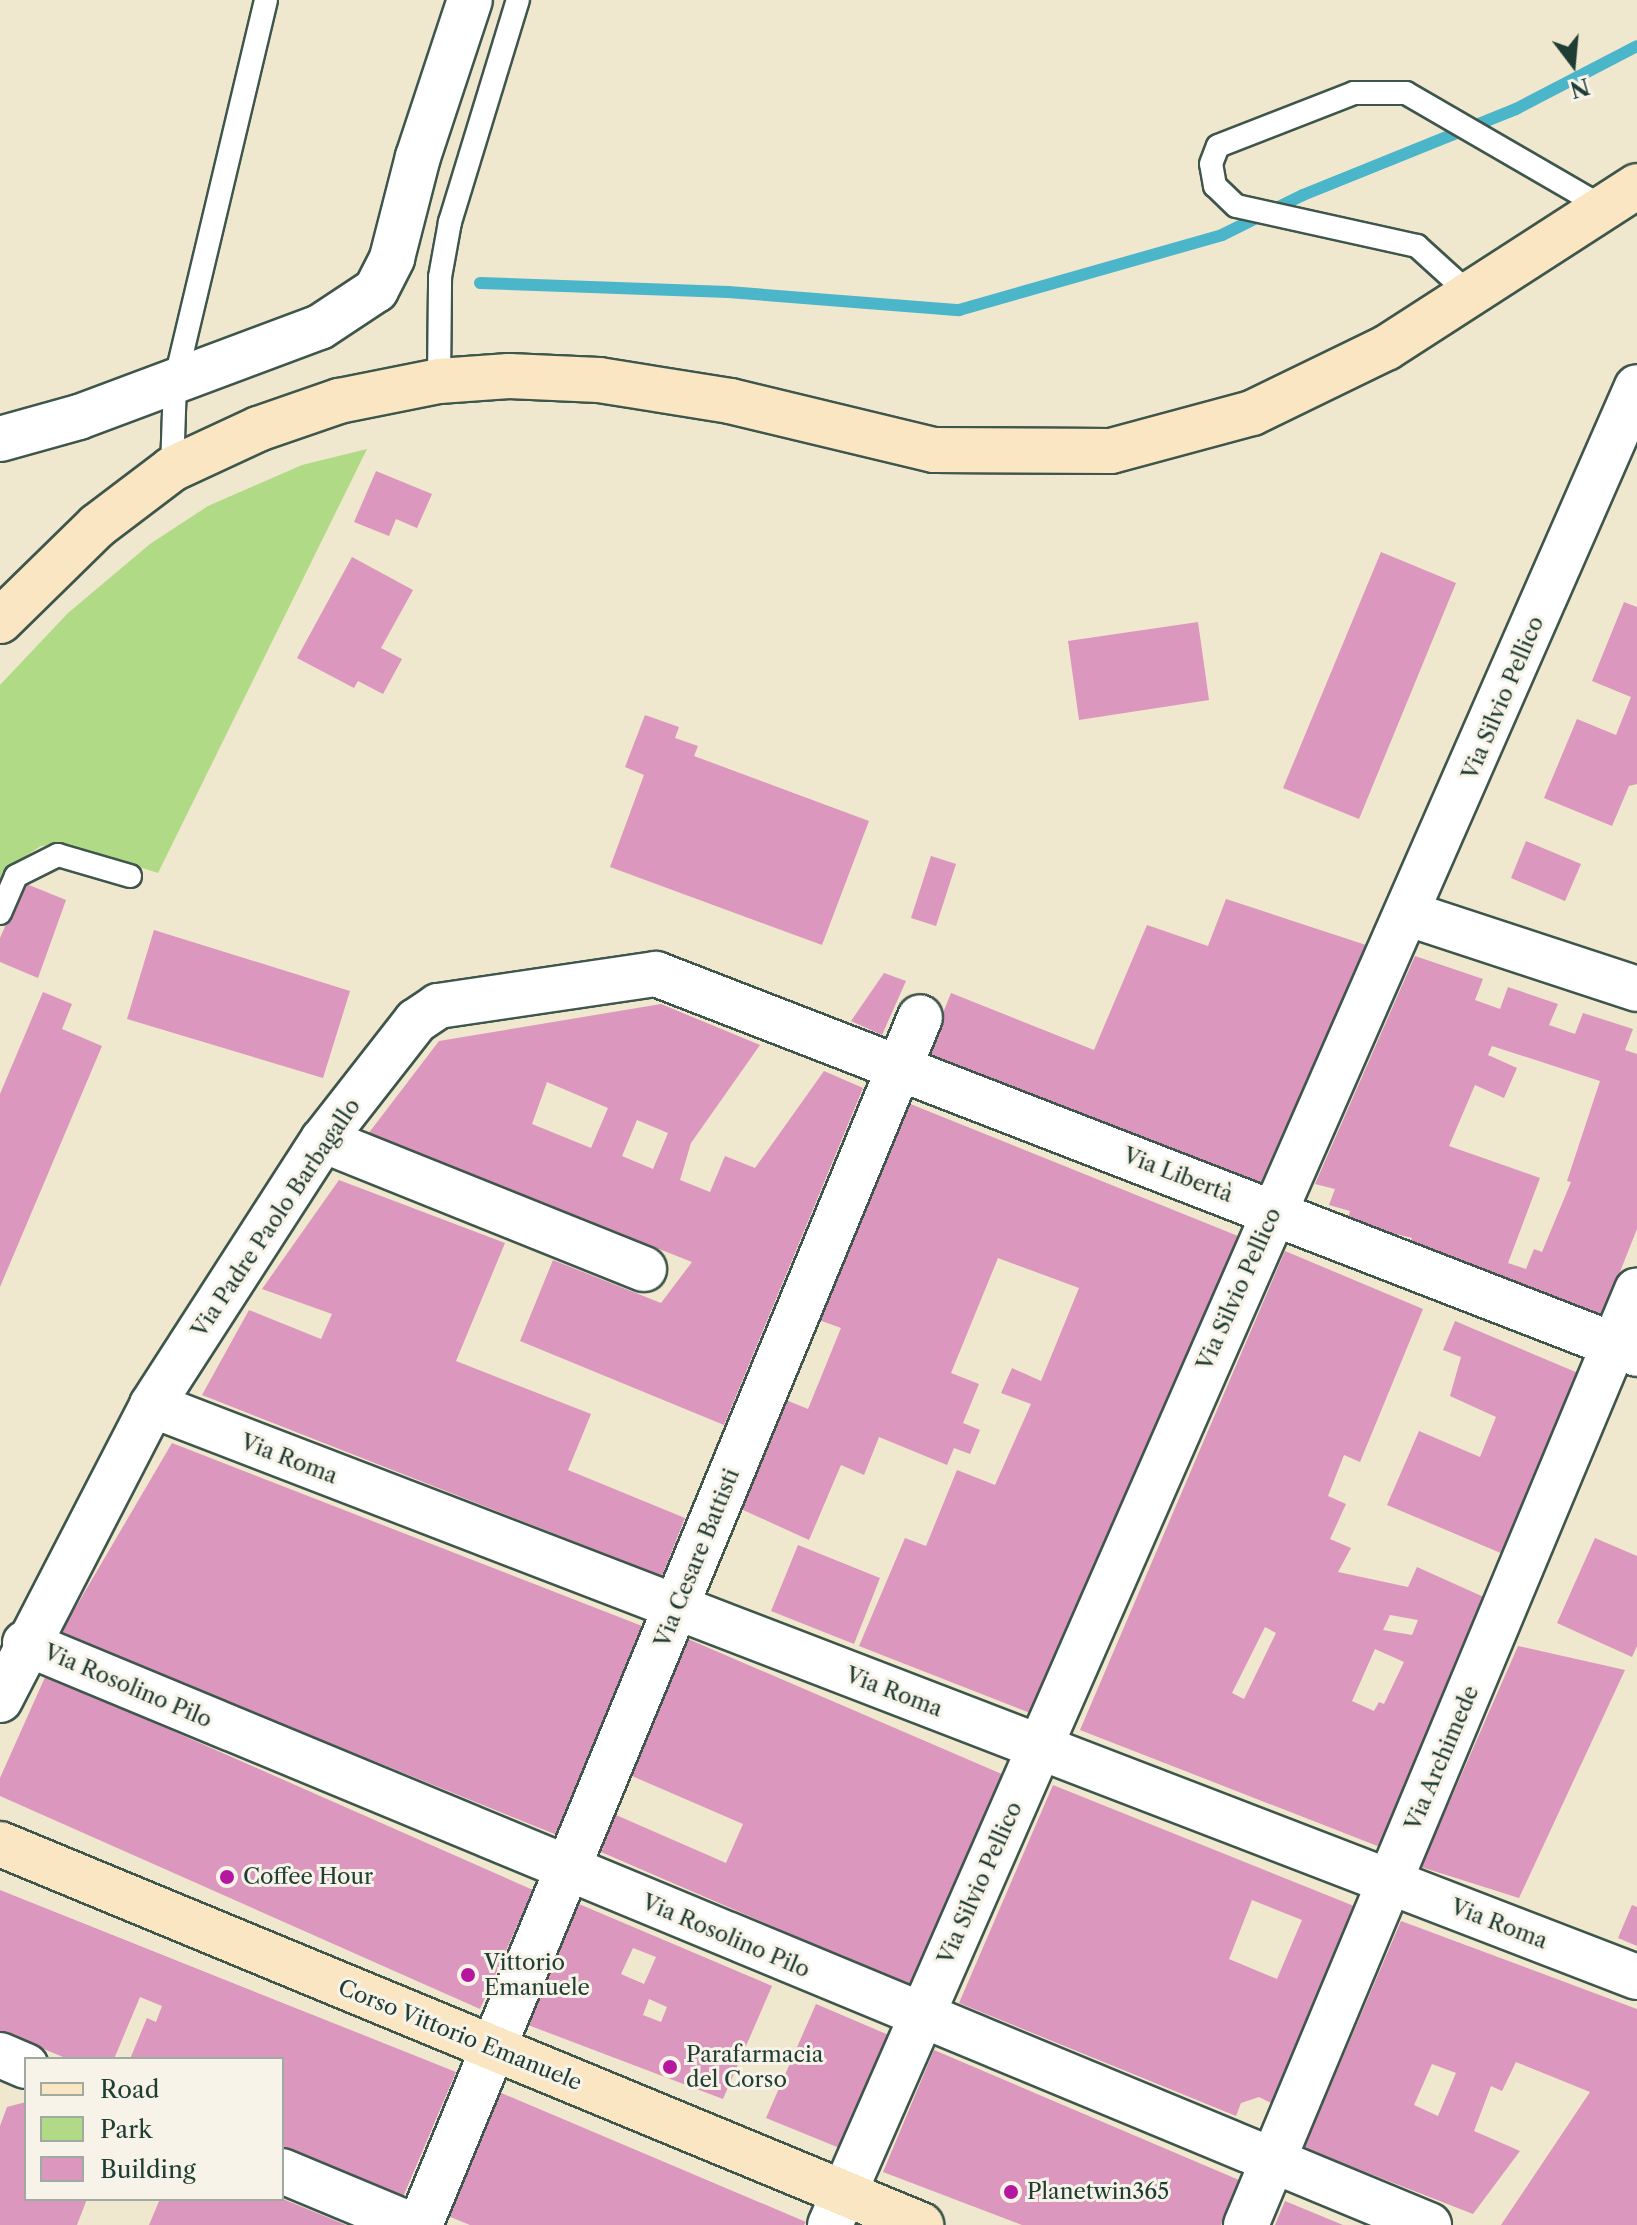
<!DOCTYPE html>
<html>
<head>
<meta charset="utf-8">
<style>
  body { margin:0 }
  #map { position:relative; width:1637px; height:2225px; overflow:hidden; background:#f0e7cf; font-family:"Libre Caslon Text",serif }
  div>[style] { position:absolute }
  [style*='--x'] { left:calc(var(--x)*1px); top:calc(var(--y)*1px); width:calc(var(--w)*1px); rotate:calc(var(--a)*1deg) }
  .green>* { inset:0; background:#b0da85 }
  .stream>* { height:12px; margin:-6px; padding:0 6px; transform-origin:6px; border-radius:6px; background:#4bb5c9 }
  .building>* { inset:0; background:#db97bd }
  .roads { filter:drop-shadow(2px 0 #3e564b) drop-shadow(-2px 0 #3e564b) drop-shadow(0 2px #3e564b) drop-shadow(0 -2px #3e564b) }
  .lane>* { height:22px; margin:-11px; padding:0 11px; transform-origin:11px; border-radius:11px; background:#fff }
  .street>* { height:44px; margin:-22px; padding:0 22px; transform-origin:22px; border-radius:22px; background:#fff }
  .secondary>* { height:44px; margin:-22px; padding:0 22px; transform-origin:22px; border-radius:22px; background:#fbe6c4 }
  .dots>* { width:22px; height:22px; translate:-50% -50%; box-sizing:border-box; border:4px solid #f7f3e8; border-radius:50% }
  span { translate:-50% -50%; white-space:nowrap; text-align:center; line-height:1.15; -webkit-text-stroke:6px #f7f3e8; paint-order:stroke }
  .street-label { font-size:22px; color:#1f3d34 }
  .poi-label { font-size:22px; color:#1f3d34 }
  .left { translate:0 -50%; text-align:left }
  .legend { position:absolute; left:24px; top:2057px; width:260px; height:144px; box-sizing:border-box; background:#f7f3e8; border:2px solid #a1aaa0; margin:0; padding:10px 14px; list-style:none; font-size:24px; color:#1f3d34 }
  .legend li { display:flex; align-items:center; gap:16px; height:40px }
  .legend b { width:40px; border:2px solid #a1aaa0 }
  .north { position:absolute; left:1533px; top:24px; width:80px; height:80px; -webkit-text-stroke:6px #f7f3e8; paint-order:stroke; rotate:164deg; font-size:22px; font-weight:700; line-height:32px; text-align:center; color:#1f3d34 }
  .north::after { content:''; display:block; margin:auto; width:28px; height:36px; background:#1f3d34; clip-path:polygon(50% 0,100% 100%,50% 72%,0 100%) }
</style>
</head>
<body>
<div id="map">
  <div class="green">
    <i style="clip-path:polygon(367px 449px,158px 873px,67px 844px,41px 846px,18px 861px,0 888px,0 685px,68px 613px,150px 544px,208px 506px,302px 465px)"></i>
  </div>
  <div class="stream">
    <i style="--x:480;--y:283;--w:248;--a:2.1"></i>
    <i style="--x:728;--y:292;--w:232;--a:4.5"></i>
    <i style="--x:959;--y:310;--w:273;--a:-15.9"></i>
    <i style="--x:1222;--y:235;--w:90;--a:-26.3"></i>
    <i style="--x:1303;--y:195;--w:230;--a:-22"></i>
    <i style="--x:1516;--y:109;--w:136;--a:-27.5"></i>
  </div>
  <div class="building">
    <i style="clip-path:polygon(376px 471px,432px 494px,417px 528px,396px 519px,389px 536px,354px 522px)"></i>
    <i style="clip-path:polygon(1381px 552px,1456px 583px,1359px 819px,1283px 788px)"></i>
    <i style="clip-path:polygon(352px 557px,413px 590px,381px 648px,402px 659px,383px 694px,358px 681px,354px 688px,297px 658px)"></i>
    <i style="clip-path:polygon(1624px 602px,1637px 607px,1637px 784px,1629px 786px,1612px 826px,1544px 798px,1577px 719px,1616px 735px,1631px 697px,1592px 681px)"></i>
    <i style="clip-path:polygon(1198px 622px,1209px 700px,1079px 720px,1068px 641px)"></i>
    <i style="clip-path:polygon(645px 715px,679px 727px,675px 738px,698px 746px,694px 756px,869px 821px,822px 945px,610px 867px,644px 775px,625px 767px)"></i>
    <i style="clip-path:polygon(1526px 841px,1581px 864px,1565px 901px,1511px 878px)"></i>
    <i style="clip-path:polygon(931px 856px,956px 864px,936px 926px,911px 918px)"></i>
    <i style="clip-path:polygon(24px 883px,66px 900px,38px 978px,0 962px,0 938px)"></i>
    <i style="clip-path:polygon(1226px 899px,1366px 945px,1261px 1183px,926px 1055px,951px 993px,1094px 1050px,1147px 925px,1208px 946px)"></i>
    <i style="clip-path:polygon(154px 930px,350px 991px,323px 1078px,127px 1019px)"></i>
    <i style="clip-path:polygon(evenodd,1415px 956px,1483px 979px,1475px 1000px,1500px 1009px,1508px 987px,1558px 1004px,1549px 1025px,1575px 1034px,1583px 1013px,1633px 1029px,1625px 1050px,1637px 1054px,1637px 1229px,1602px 1317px,1409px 1244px,1412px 1238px,1347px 1222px,1350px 1211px,1329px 1205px,1335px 1189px,1315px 1184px,1415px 956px,1492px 1046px,1600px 1081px,1567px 1181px,1571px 1182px,1542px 1252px,1534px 1249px,1526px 1269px,1508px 1263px,1540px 1178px,1449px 1146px,1475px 1085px,1504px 1098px,1517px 1068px,1488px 1055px,1492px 1046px)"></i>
    <i style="clip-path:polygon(884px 973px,906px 981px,882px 1035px,851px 1021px)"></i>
    <i style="clip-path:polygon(43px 992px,72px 1004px,62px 1029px,102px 1046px,0 1287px,0 1094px)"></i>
    <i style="clip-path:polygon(evenodd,661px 1004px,760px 1045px,691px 1143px,680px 1180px,710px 1192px,725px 1156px,755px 1168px,824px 1071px,863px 1088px,724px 1425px,520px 1341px,553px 1260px,661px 1303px,692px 1262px,368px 1134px,439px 1041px,661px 1004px,547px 1082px,608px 1108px,591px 1148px,532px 1124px,547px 1082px,661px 1004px,637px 1120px,668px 1133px,653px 1169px,622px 1156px,637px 1120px)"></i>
    <i style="clip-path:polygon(908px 1103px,1238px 1236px,1030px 1713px,859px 1646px,905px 1538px,926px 1546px,957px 1470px,995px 1485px,1031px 1404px,1001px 1393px,1012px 1368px,1041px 1381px,1079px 1288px,998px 1258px,951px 1373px,979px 1384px,963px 1423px,980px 1430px,970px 1454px,954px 1448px,947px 1465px,879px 1437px,864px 1475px,841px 1465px,809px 1540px,741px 1509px,786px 1400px,808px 1409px,841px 1328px,819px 1320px)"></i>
    <i style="clip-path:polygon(339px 1180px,505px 1243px,456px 1361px,591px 1414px,568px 1470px,685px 1518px,662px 1576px,202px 1395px,249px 1310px,321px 1339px,332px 1314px,262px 1289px)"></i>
    <i style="clip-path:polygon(evenodd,1285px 1251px,1423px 1309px,1360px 1462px,1344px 1455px,1328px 1496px,1346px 1504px,1330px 1539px,1351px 1548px,1338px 1572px,1408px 1587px,1417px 1567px,1486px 1598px,1380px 1847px,1080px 1730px,1285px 1251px,1390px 1615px,1418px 1620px,1412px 1635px,1383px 1630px,1390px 1615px,1285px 1251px,1265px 1627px,1276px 1633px,1244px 1699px,1232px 1693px,1265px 1627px,1285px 1251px,1375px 1649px,1404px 1662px,1384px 1704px,1379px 1702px,1374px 1711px,1352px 1701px,1375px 1649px)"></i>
    <i style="clip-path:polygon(1455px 1321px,1578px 1373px,1503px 1554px,1387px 1505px,1419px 1431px,1480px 1457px,1496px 1417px,1450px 1396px,1461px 1357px,1443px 1350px)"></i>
    <i style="clip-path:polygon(172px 1443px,642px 1626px,557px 1835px,60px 1634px)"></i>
    <i style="clip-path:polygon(1595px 1538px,1637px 1556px,1637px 1646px,1632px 1657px,1557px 1623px)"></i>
    <i style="clip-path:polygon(798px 1545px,880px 1578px,854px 1644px,771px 1611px)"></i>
    <i style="clip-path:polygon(688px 1639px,1004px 1775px,913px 1987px,601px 1852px,616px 1815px,726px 1863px,743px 1824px,632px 1776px)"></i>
    <i style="clip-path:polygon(1518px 1646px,1625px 1670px,1519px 1898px,1421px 1867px)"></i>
    <i style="clip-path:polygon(46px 1675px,533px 1890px,480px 2009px,0 1796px,0 1778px)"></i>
    <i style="clip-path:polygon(evenodd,1053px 1785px,1354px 1906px,1271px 2103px,1259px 2097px,1241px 2103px,1236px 2116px,959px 2003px,1053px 1785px,1252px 1900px,1302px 1920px,1277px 1979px,1229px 1959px,1252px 1900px)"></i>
    <i style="clip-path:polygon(0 1890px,456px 2072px,403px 2197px,282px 2148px,282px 2059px,130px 2059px,147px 2018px,156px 2022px,162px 2006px,140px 1997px,114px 2059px,68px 2059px,0 2031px)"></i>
    <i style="clip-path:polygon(evenodd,579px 1904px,772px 1986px,723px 2099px,528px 2025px,579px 1904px,633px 1948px,656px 1957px,644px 1984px,621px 1974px,633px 1948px,579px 1904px,649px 1999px,667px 2007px,661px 2022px,643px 2015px,649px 1999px)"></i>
    <i style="clip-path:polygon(1632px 1905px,1637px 1907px,1637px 1946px,1618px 1938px)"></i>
    <i style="clip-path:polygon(evenodd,1401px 1921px,1637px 2009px,1637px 2225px,1501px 2225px,1590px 2092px,1516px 2062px,1502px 2091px,1491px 2086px,1474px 2131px,1520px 2151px,1473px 2214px,1304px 2148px,1401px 1921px,1432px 2064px,1456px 2073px,1438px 2116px,1414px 2105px,1432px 2064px)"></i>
    <i style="clip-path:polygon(816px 2004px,891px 2036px,842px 2149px,766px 2118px)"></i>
    <i style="clip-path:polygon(934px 2050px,1239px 2180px,1221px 2225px,1022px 2225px,883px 2172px)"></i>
    <i style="clip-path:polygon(499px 2092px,806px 2222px,804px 2225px,470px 2225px,448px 2216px)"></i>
    <i style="clip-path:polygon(26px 2102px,26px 2199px,87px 2199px,77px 2225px,0 2225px,0 2126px,7px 2107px)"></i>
    <i style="clip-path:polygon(160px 2199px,283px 2199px,346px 2225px,149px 2225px)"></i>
    <i style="clip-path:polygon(1285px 2201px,1343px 2225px,1275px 2225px)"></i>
  </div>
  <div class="roads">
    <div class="lane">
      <i style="--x:1472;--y:296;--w:74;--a:-137.7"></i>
      <i style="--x:1417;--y:246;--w:185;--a:-167.5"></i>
      <i style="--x:1236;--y:206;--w:29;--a:-136"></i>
      <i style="--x:1215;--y:186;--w:22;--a:-100"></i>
      <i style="--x:1211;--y:164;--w:19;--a:-69"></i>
      <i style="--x:1218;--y:146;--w:146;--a:-21.3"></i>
      <i style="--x:1354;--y:93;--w:52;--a:0"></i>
      <i style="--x:1406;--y:93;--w:229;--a:30.1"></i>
      <i style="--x:439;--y:381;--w:104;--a:-89.4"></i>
      <i style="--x:440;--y:277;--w:56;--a:-79.7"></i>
      <i style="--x:450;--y:222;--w:232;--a:-73"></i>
      <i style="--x:172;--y:469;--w:87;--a:-88"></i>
      <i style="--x:175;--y:382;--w:393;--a:-76.6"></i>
      <i style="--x:0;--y:913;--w:40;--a:-66.6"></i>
      <i style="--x:16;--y:876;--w:47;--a:-26.6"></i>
      <i style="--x:58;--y:855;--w:75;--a:16.3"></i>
    </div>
    <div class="street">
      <i style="--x:0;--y:439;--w:82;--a:-15.6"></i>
      <i style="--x:79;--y:417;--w:257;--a:-20.5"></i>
      <i style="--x:320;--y:327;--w:67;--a:-33.5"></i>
      <i style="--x:376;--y:290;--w:36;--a:-63"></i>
      <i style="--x:392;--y:258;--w:104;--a:-75.6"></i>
      <i style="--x:418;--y:157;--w:165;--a:-71.7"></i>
      <i style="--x:1409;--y:914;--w:240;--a:18.2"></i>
      <i style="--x:323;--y:1140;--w:346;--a:21.9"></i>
      <i style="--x:152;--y:1405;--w:1591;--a:21.07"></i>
      <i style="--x:25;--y:1643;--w:1520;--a:22.52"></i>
      <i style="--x:0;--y:1700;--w:332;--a:-62.7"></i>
      <i style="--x:152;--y:1405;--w:315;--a:-57.2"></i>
      <i style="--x:323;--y:1140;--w:151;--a:-52"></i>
      <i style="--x:416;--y:1021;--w:27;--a:-34"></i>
      <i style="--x:438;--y:1006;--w:220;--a:-8.4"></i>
      <i style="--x:656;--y:974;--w:1052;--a:21.17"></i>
      <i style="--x:0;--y:2055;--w:28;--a:23"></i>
      <i style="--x:282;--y:2171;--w:141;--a:22.6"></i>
      <i style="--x:420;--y:2225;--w:1307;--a:-67.51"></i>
      <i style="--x:830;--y:2225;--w:2007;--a:-66.3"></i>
      <i style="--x:1246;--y:2225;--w:1013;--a:-67.31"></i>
    </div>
    <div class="secondary">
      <i style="--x:0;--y:621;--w:136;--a:-44.4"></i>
      <i style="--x:97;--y:526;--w:94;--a:-37.2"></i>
      <i style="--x:172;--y:469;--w:95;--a:-24.9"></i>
      <i style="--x:258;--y:429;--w:86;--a:-19.1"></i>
      <i style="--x:339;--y:401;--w:102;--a:-11.3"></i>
      <i style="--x:439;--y:381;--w:70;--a:-4.1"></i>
      <i style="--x:509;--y:376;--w:90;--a:2.5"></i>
      <i style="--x:599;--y:380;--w:133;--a:9.1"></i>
      <i style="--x:730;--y:401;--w:210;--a:13.5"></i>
      <i style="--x:934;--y:450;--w:177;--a:0.3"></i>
      <i style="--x:1111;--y:451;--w:146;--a:-15.1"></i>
      <i style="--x:1252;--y:413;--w:149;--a:-25.9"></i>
      <i style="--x:1386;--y:348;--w:299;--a:-32.8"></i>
      <i style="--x:0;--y:1844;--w:997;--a:22.47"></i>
    </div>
  </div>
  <div class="dots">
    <i style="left:227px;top:1877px;background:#b5179e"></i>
    <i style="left:468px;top:1975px;background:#b5179e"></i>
    <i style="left:670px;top:2067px;background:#b5179e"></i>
    <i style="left:1011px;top:2192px;background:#b5179e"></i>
  </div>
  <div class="street-label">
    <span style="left:1503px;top:698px;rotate:-67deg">Via Silvio Pellico</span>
    <span style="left:1178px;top:1175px;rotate:21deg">Via Libertà</span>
    <span style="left:276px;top:1218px;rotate:-56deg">Via Padre Paolo Barbagallo</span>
    <span style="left:1239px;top:1289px;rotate:-66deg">Via Silvio Pellico</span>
    <span style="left:289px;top:1459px;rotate:21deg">Via Roma</span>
    <span style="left:697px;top:1558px;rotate:-68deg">Via Cesare Battisti</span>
    <span style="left:128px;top:1686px;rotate:23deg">Via Rosolino Pilo</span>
    <span style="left:894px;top:1692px;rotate:21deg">Via Roma</span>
    <span style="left:1442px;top:1758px;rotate:-67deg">Via Archimede</span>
    <span style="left:980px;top:1883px;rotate:-66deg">Via Silvio Pellico</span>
    <span style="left:1499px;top:1924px;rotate:21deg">Via Roma</span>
    <span style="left:726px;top:1936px;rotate:23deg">Via Rosolino Pilo</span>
    <span style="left:460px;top:2035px;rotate:22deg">Corso Vittorio Emanuele</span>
  </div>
  <div class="poi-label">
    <span class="left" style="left:243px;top:1877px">Coffee Hour</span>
    <span class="left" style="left:484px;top:1975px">Vittorio<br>Emanuele</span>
    <span class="left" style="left:686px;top:2067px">Parafarmacia<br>del Corso</span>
    <span class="left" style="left:1027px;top:2192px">Planetwin365</span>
  </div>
  <ul class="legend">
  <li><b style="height:10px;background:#fbe6c4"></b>Road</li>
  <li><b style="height:22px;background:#b0da85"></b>Park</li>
  <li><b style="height:22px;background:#db97bd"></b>Building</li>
  </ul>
  <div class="north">N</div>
</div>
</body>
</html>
